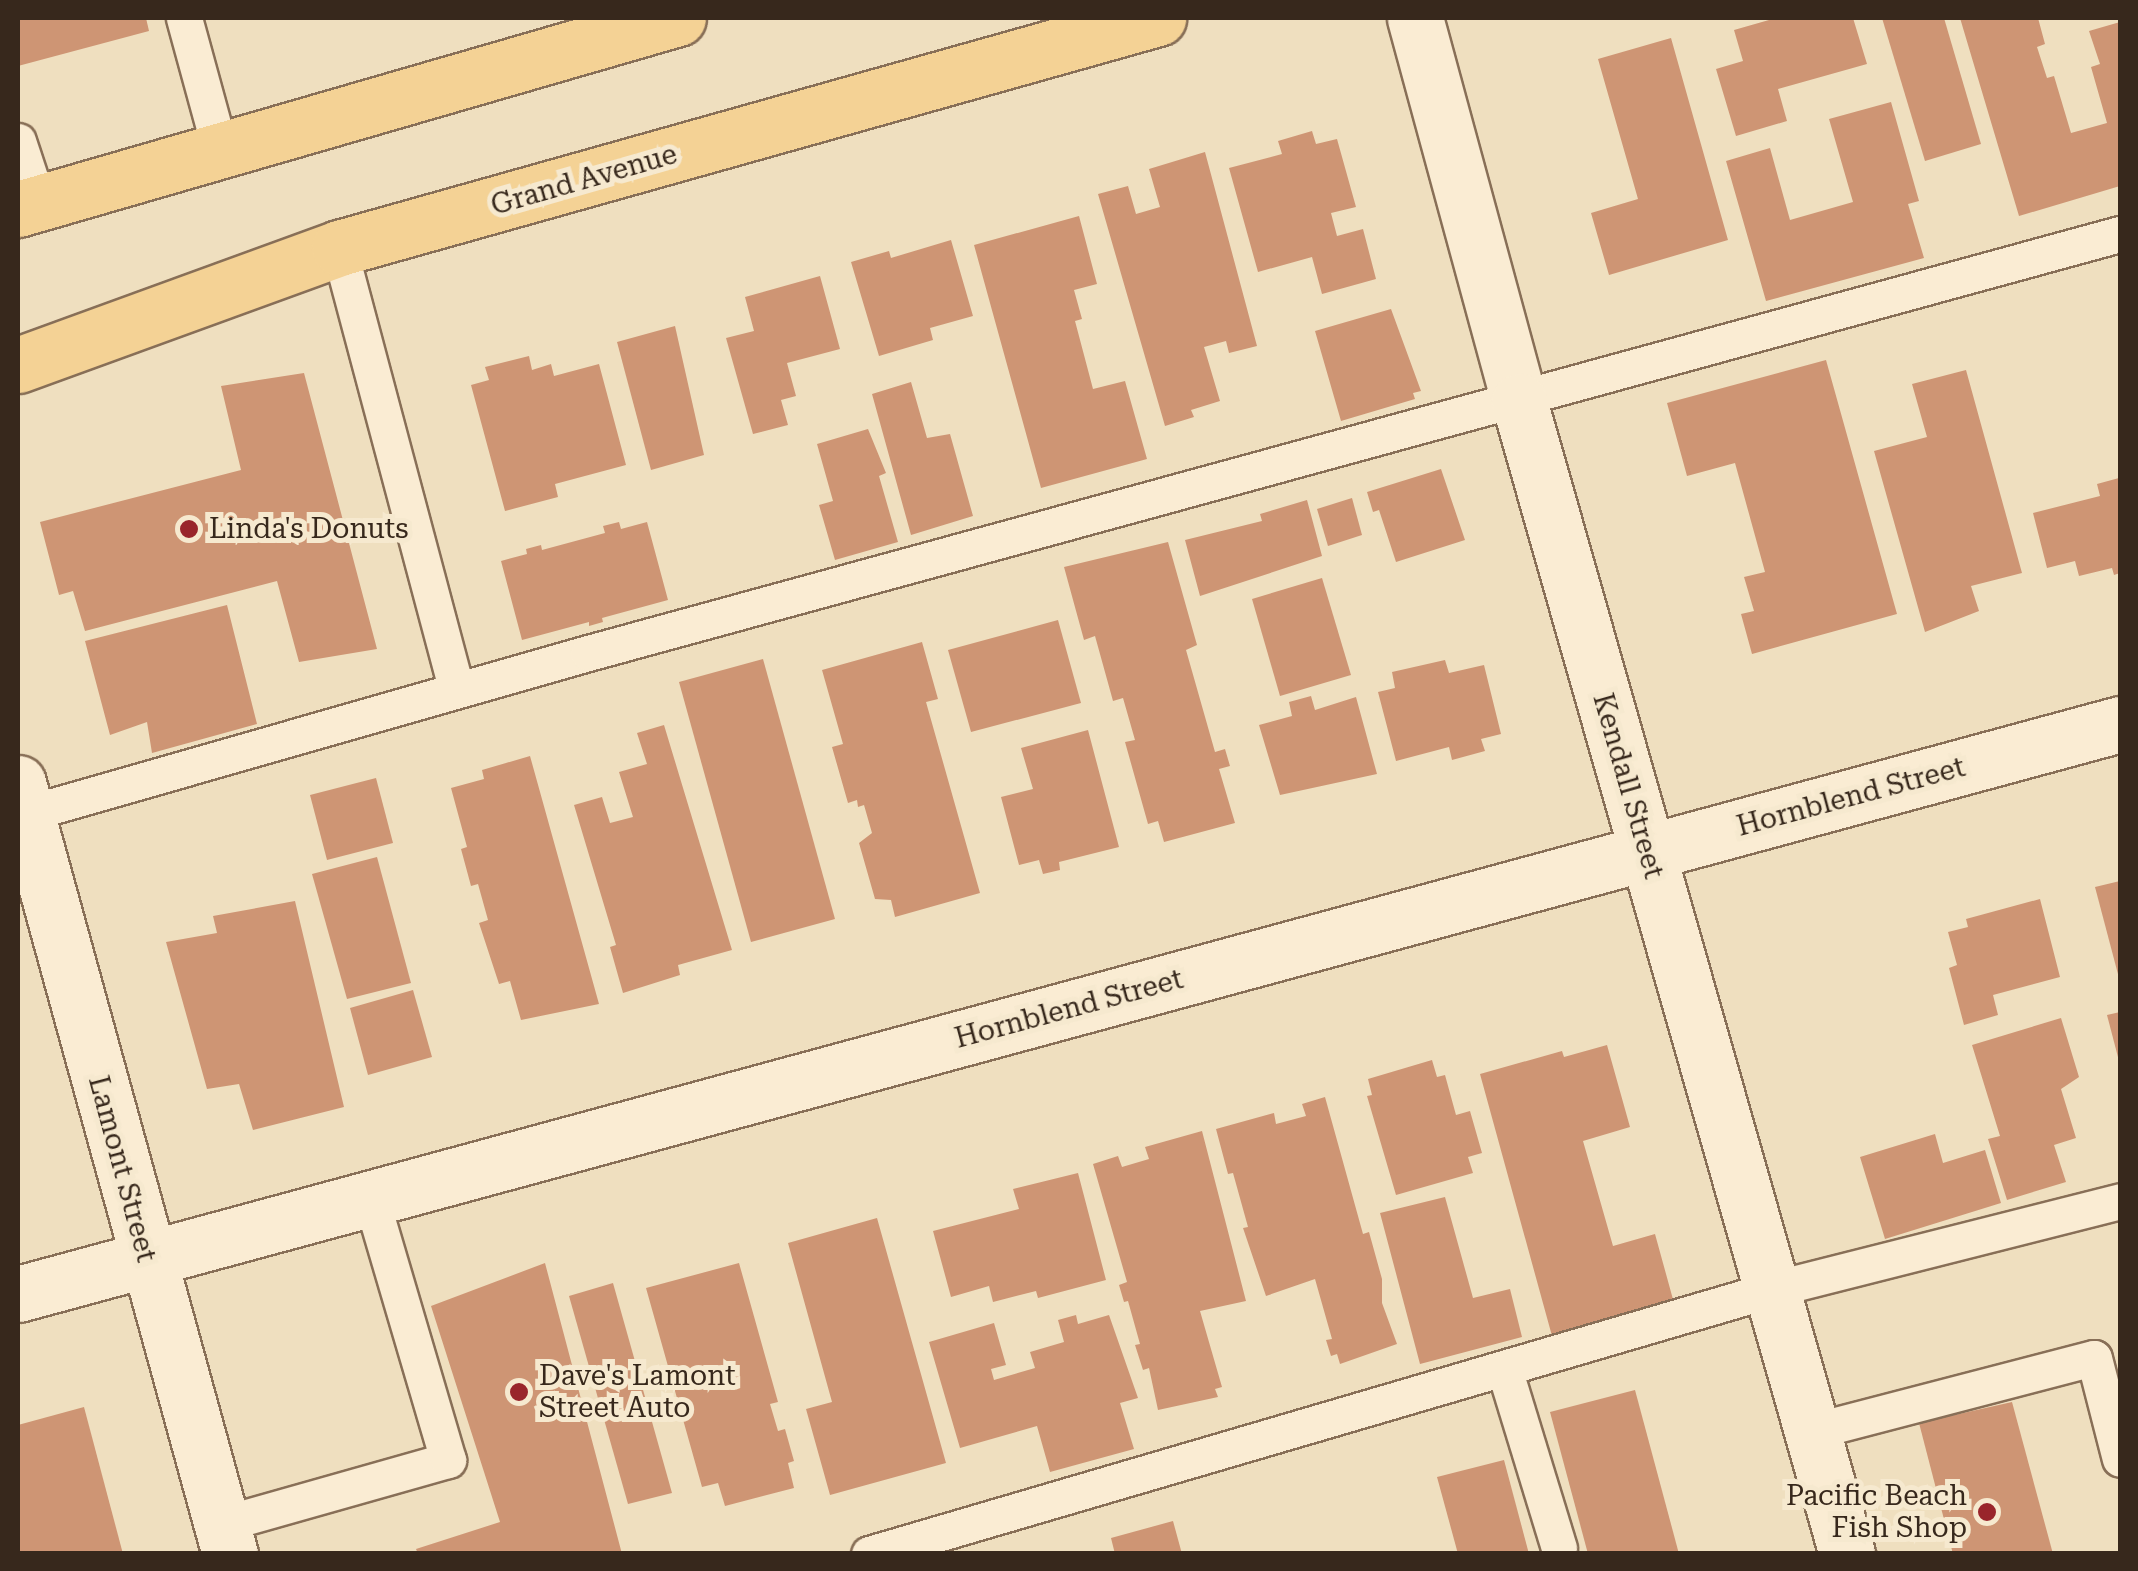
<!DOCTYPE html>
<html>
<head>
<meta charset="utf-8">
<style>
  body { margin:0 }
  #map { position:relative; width:2138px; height:1571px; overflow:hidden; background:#efdfbf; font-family:"Roboto Serif",serif }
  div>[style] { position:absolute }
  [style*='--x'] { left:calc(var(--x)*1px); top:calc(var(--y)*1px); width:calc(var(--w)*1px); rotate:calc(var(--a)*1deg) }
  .building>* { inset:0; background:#ce9574 }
  .roads { filter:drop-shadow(2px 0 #886f57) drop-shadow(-2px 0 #886f57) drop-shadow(0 2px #886f57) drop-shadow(0 -2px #886f57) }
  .lane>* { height:35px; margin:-17.5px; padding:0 17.5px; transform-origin:17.5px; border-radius:17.5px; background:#faecd3 }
  .street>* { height:55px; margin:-27.5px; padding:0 27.5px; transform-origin:27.5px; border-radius:27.5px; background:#faecd3 }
  .secondary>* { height:55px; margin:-27.5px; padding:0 27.5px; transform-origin:27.5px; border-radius:27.5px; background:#faecd3 }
  .primary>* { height:55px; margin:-27.5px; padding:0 27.5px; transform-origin:27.5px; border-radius:27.5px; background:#f4d295 }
  .dots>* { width:28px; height:28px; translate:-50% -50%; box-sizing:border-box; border:5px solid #f6e9cf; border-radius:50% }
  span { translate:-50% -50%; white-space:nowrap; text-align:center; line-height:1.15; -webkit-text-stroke:10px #f6e9cf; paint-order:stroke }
  .street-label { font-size:28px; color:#37281c }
  .poi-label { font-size:28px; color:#37281c }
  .left { translate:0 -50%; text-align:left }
  .right { translate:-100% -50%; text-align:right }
  .frame { position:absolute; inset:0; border:20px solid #37281c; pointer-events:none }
</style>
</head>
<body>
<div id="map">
  <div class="building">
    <i style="clip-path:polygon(18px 18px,146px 18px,149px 31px,18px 66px)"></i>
    <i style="clip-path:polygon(1776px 18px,1853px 18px,1867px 64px,1778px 89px,1787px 121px,1736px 136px,1716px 69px,1743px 61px,1734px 30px)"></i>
    <i style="clip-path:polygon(1882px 18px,1944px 18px,1981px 144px,1925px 161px)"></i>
    <i style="clip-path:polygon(1960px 18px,2038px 18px,2045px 44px,2037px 47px,2047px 78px,2054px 76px,2071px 133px,2107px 123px,2091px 67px,2100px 64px,2089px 31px,2120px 22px,2120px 186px,2019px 216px)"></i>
    <i style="clip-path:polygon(1671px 38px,1728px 240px,1609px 275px,1591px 213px,1638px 199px,1598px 59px)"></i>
    <i style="clip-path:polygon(1891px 102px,1919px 201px,1908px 204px,1924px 258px,1766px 301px,1726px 161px,1770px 148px,1790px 220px,1853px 202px,1829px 119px)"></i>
    <i style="clip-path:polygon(1312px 131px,1316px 144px,1337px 139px,1356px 207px,1331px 213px,1337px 236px,1363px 229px,1376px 279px,1322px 294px,1312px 257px,1258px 272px,1229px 168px,1282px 154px,1278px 141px)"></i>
    <i style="clip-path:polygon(1205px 152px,1257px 346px,1229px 353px,1226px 341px,1204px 347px,1220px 401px,1191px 410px,1194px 417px,1165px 426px,1098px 194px,1128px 186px,1136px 214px,1160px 207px,1149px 169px)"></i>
    <i style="clip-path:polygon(1079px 216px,1097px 284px,1074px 290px,1082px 319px,1075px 321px,1093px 389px,1125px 381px,1147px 459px,1041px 488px,974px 245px)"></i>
    <i style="clip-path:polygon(951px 240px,973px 316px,930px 328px,933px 340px,879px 356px,851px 262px,889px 251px,891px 258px)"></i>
    <i style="clip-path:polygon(820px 276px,840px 349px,787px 363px,796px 396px,781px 400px,788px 425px,753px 434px,726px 338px,754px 331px,745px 297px)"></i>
    <i style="clip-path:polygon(1391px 309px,1421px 391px,1413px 393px,1415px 399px,1341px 421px,1315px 331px)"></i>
    <i style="clip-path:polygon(675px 326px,704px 455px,651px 470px,617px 342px)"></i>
    <i style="clip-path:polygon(529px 356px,532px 370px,551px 364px,554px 376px,599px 364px,626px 465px,555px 484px,558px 497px,505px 511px,471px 385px,489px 380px,485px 367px)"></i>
    <i style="clip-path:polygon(1826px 360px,1897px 614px,1752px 654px,1741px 614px,1754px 611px,1744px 577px,1765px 572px,1735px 463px,1687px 476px,1667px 403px)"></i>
    <i style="clip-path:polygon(1966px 370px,2022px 573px,1971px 586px,1979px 611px,1925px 632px,1874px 451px,1927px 437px,1912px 384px)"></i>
    <i style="clip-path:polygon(304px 373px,377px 649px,299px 662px,277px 581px,85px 631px,73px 591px,59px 595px,40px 522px,241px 470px,221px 386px)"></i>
    <i style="clip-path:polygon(911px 382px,927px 438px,950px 434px,973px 516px,911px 535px,872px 394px)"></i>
    <i style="clip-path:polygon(868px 429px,886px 473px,879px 476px,898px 542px,835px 560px,819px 505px,833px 501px,817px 444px)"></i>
    <i style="clip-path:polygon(1441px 469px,1465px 540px,1396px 562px,1379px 510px,1373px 512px,1367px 492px)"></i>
    <i style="clip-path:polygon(2119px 478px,2120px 573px,2114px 575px,2112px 568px,2079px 576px,2075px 561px,2047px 568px,2033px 513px,2100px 496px,2097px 484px)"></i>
    <i style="clip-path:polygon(1352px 498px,1362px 535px,1328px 546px,1317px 509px)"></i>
    <i style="clip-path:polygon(1307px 500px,1322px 556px,1200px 596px,1185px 540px,1262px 521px,1260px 514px)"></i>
    <i style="clip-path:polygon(619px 522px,621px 529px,647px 522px,668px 600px,602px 618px,603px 622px,589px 626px,589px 622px,522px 640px,501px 561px,527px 554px,526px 549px,541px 545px,542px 550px,605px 533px,603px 526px)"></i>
    <i style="clip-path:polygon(1168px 542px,1197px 645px,1186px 650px,1215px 752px,1225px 749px,1230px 766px,1219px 769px,1235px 823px,1164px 842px,1158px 821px,1148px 824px,1125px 742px,1135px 740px,1123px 698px,1113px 701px,1095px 636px,1084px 640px,1064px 567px)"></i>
    <i style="clip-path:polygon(1322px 578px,1351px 675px,1280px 696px,1252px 599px)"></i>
    <i style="clip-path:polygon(227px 605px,257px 724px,152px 753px,147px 722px,110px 735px,85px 641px)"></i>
    <i style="clip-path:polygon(1058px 620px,1081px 703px,971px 732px,948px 650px)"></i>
    <i style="clip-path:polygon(922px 642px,938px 699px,926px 702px,980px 893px,895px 917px,891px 900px,875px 899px,859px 843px,872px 833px,864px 805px,858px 807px,857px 800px,848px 803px,832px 747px,843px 744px,822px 670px)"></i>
    <i style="clip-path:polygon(763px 659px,835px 919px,751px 942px,679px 682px)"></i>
    <i style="clip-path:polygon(1445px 660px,1449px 673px,1484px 665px,1501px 734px,1481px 739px,1485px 751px,1452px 760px,1449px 747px,1396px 761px,1378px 692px,1395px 688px,1392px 672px)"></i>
    <i style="clip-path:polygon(1311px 696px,1315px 710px,1356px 697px,1377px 774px,1280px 795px,1259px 725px,1292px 716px,1289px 702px)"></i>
    <i style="clip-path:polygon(664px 725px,732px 950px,678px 965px,680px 975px,623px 993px,610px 947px,616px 945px,574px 805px,602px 797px,610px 823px,633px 817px,619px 772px,647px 764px,637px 733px)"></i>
    <i style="clip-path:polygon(1088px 730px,1119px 847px,1059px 862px,1060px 870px,1043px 874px,1039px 860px,1019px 865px,1001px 797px,1033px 789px,1021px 748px)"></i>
    <i style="clip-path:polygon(530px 756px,599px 1004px,521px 1020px,510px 981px,499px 984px,479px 923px,488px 920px,478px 884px,471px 886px,461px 849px,467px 847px,451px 788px,484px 779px,482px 770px)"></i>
    <i style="clip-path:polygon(376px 778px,393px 843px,327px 860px,310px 795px)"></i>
    <i style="clip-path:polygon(377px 857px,411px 983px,347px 999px,312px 874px)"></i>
    <i style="clip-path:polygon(2120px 881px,2120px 978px,2119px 978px,2095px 887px)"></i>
    <i style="clip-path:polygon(2040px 899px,2060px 977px,1993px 995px,1998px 1015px,1964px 1025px,1949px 968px,1957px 965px,1948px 932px,1968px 927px,1966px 919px)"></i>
    <i style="clip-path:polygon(295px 901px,344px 1107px,253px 1130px,239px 1084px,207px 1089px,166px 942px,217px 933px,213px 916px)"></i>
    <i style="clip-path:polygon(413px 990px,432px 1057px,368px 1075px,350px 1008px)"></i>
    <i style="clip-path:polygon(2120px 1012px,2120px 1060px,2119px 1061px,2107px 1015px)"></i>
    <i style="clip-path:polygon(2061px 1018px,2079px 1077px,2061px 1089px,2076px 1138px,2054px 1145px,2066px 1182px,2007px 1200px,1988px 1139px,2000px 1136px,1972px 1045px)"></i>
    <i style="clip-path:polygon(1607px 1045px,1630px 1127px,1583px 1141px,1613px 1246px,1655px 1234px,1674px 1303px,1552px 1336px,1480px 1074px,1562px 1051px,1564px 1057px)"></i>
    <i style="clip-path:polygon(1432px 1060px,1437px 1077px,1445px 1075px,1456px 1115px,1470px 1111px,1482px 1153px,1468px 1157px,1473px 1173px,1396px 1195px,1367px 1096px,1372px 1095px,1368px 1079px)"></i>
    <i style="clip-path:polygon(1325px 1097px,1363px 1234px,1369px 1232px,1382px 1279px,1382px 1303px,1397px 1344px,1340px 1364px,1337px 1354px,1331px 1356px,1326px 1340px,1332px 1339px,1315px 1279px,1266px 1296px,1243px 1228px,1248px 1227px,1233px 1173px,1228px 1174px,1216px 1129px,1274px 1113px,1276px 1124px,1306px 1116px,1302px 1104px)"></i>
    <i style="clip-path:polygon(1202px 1131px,1246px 1301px,1200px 1311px,1222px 1387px,1215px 1389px,1218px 1397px,1158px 1410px,1149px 1368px,1143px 1370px,1135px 1345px,1140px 1344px,1128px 1301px,1124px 1302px,1119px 1285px,1127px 1282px,1093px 1164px,1118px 1156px,1122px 1167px,1149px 1159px,1145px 1147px)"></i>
    <i style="clip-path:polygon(1935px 1134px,1943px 1163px,1985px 1150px,2001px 1203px,1885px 1239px,1860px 1157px)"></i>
    <i style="clip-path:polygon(1078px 1173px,1106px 1280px,1038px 1298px,1036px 1291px,993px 1302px,989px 1286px,951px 1297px,933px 1231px,1019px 1209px,1013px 1189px)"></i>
    <i style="clip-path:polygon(1445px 1197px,1473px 1298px,1510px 1289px,1522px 1337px,1420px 1364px,1380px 1213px)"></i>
    <i style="clip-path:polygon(877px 1218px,946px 1463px,830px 1495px,806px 1409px,832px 1402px,788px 1243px)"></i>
    <i style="clip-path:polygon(545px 1263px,622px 1554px,418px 1554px,416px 1549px,500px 1522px,431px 1306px)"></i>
    <i style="clip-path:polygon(739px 1263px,778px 1402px,770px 1404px,778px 1431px,785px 1429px,794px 1461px,788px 1463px,794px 1488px,725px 1506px,718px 1483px,702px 1487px,646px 1288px)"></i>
    <i style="clip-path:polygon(613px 1283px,672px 1493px,628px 1504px,569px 1296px)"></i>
    <i style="clip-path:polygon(1076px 1315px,1078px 1324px,1109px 1315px,1138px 1398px,1120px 1403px,1134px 1449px,1050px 1472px,1037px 1426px,960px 1448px,929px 1342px,994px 1323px,1006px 1365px,991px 1369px,994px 1380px,1035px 1368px,1030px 1352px,1064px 1342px,1058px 1320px)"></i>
    <i style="clip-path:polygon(1635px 1390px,1679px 1554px,1588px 1554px,1550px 1412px)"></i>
    <i style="clip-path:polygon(2012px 1402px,2053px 1554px,1953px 1554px,1919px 1423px)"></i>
    <i style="clip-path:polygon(84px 1407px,123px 1554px,18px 1554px,18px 1425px)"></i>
    <i style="clip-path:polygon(1504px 1460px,1529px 1554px,1458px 1554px,1437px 1477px)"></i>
    <i style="clip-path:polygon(1173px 1521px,1182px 1554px,1115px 1554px,1111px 1538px)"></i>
  </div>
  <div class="roads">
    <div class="lane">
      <i style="--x:184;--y:18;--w:137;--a:74.7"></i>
      <i style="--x:18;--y:141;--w:64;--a:71.8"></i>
      <i style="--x:339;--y:248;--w:457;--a:75.1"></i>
      <i style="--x:18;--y:816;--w:593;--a:-15.96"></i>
      <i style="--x:588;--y:653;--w:1588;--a:-15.3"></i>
      <i style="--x:1504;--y:1368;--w:188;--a:73"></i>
      <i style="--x:1813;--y:1431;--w:290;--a:-14.6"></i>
      <i style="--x:2094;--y:1358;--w:104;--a:75.6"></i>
      <i style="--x:222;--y:1524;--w:235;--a:-15.8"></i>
      <i style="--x:448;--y:1460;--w:273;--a:-106.4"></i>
      <i style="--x:869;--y:1554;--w:942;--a:-16.34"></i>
      <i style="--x:1773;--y:1289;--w:358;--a:-14.2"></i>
    </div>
    <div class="street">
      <i style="--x:1415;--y:18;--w:397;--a:74.8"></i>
      <i style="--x:1519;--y:401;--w:1199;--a:74.12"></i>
      <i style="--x:18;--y:1294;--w:2178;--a:-15.17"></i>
    </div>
    <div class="secondary">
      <i style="--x:18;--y:783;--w:800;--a:74.63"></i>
    </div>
    <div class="primary">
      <i style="--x:18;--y:209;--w:687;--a:-16.14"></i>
      <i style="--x:18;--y:365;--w:342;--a:-20"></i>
      <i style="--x:339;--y:248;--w:851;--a:-15.69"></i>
    </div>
  </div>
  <div class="dots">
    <i style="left:189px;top:529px;background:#99252b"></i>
    <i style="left:519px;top:1392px;background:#99252b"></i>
    <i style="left:1987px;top:1512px;background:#99252b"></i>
  </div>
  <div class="street-label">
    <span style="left:584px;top:180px;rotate:-16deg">Grand Avenue</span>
    <span style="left:1628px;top:786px;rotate:74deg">Kendall Street</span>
    <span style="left:1851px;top:797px;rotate:-15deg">Hornblend Street</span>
    <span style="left:1069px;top:1009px;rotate:-15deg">Hornblend Street</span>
    <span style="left:122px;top:1169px;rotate:75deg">Lamont Street</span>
  </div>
  <div class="poi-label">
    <span class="left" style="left:209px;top:529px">Linda's Donuts</span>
    <span class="left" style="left:539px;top:1392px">Dave's Lamont<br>Street Auto</span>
    <span class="right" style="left:1967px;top:1512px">Pacific Beach<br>Fish Shop</span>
  </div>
  <div class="frame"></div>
</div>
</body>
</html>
